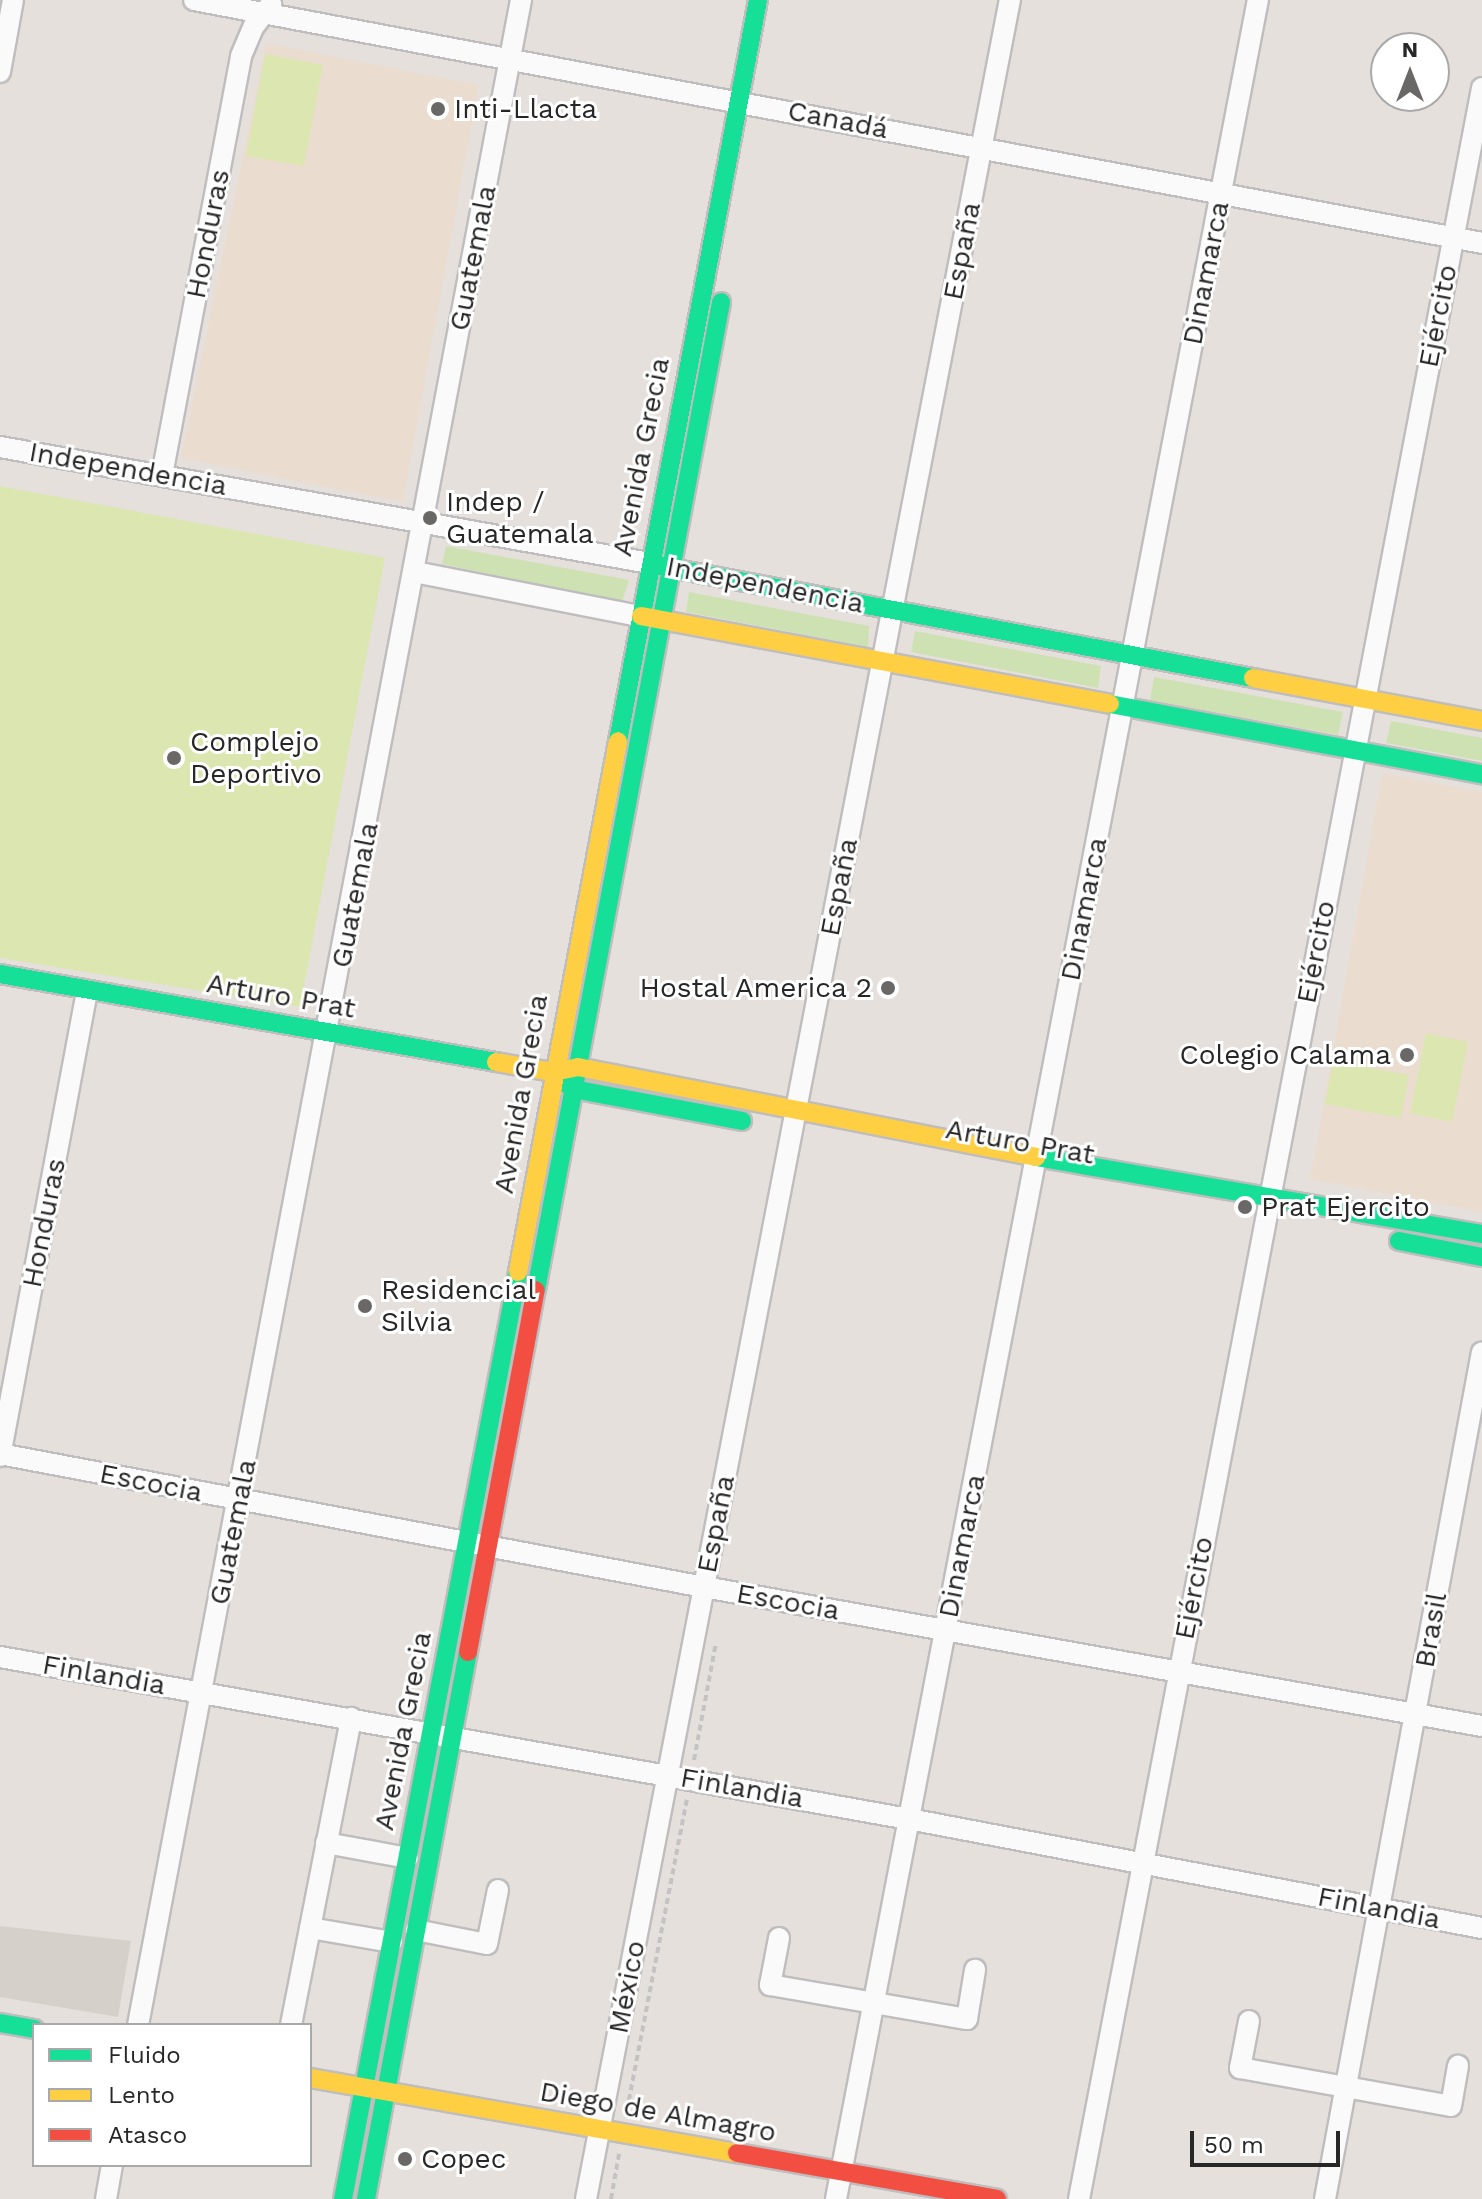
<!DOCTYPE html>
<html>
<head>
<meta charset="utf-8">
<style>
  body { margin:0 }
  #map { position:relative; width:1482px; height:2199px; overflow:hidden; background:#e6e0dc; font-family:"Work Sans",sans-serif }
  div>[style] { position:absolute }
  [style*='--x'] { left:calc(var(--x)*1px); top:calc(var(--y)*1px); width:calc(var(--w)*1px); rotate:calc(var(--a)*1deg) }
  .education>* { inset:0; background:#eaddd0 }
  .green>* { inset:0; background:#cee1b3 }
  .pitch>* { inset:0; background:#dbe6b1 }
  .plaza>* { inset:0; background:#d6d0cb }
  .path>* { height:4px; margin-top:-2px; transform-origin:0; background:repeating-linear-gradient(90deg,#c4c3c3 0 6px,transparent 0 10px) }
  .roads { filter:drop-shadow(2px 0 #bfbdbe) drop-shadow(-2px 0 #bfbdbe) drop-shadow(0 2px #bfbdbe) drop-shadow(0 -2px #bfbdbe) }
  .street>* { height:20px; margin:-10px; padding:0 10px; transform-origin:10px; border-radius:10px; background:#fbfafa }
  .fast>* { height:18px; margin:-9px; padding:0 9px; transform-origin:9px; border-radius:9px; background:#16e098 }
  .slow>* { height:18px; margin:-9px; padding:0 9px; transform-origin:9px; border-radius:9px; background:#ffcf43 }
  .jam>* { height:18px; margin:-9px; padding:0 9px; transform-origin:9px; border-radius:9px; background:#f24e42 }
  .dots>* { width:22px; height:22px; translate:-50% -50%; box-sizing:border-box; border:4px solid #fff; border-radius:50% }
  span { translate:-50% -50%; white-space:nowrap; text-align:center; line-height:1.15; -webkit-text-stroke:6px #fff; paint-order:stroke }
  .poi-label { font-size:28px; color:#272727 }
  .left { translate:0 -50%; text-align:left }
  .right { translate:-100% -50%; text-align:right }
  .street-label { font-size:28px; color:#272727 }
  .legend { position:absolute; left:32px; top:2023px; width:280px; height:144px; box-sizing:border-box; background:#fff; border:2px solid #a9a9a9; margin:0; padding:10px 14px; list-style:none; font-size:24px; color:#272727 }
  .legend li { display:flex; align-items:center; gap:16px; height:40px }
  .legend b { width:40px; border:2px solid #a9a9a9 }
  .north { position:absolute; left:1370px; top:32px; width:80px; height:80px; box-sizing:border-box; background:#fff; border:2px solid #a9a9a9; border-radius:50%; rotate:0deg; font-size:22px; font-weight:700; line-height:32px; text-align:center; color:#272727 }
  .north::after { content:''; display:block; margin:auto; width:28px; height:36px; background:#6a6866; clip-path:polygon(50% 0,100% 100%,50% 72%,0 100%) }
  .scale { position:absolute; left:1190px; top:2131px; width:150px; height:36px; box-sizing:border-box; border:4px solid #272727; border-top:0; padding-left:10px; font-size:24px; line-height:28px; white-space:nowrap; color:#272727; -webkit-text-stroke:6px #fff; paint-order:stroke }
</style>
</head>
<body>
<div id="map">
  <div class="education">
    <i style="clip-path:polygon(266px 43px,479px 85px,403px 502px,181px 458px)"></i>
    <i style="clip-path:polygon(1382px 773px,1482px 792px,1482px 1212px,1310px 1179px)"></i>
  </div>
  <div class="green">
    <i style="clip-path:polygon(446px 546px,629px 580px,622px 602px,442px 564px)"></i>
    <i style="clip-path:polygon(689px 592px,869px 626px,868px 647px,686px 612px)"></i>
    <i style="clip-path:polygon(915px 631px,1101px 666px,1098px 688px,911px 652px)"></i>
    <i style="clip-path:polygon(1154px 677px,1343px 712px,1338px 735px,1150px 700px)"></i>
    <i style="clip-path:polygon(1391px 721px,1482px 738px,1482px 761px,1386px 743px)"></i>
  </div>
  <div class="pitch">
    <i style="clip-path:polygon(265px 54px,323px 65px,304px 166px,246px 156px)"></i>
    <i style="clip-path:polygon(0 486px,385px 558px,300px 1007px,0 958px)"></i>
    <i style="clip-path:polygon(1426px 1033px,1468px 1042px,1452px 1122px,1410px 1113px)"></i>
    <i style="clip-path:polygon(1333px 1061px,1409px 1075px,1401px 1118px,1325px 1104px)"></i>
  </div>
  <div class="plaza">
    <i style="clip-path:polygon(0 1926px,131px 1941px,118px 2017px,0 1997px)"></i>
  </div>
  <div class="path">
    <i style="--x:694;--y:1760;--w:119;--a:-79.4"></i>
    <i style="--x:627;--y:2110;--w:319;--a:-79.1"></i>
    <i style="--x:611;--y:2199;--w:46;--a:-79.9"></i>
  </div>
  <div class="roads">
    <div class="street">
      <i style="--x:194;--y:0;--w:1311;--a:10.68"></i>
      <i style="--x:0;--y:72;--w:73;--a:-79.8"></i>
      <i style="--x:0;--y:447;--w:659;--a:10.13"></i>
      <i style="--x:162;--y:475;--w:426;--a:-79.3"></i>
      <i style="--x:241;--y:56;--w:33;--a:-67"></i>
      <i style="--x:254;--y:26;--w:28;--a:-52"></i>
      <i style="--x:415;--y:572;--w:228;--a:11.1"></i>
      <i style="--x:0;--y:1454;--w:716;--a:10.7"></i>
      <i style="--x:704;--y:1587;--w:790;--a:10.13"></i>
      <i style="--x:0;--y:1456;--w:473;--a:-79.4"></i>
      <i style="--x:0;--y:1657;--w:923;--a:10.11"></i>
      <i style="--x:909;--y:1819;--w:583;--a:10.77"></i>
      <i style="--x:326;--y:1843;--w:83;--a:10.4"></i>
      <i style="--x:310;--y:1928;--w:83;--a:9.7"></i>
      <i style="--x:416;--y:1930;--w:72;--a:11.2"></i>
      <i style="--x:487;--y:1944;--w:55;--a:-78.5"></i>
      <i style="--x:779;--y:1938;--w:48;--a:100.8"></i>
      <i style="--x:770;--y:1985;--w:200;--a:9.8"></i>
      <i style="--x:967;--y:2019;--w:50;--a:-80.7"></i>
      <i style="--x:1249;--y:2021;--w:48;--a:100.8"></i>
      <i style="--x:1240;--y:2068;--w:214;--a:10.2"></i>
      <i style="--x:1451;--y:2106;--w:41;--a:-80.1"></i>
      <i style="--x:138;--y:2025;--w:2061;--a:-79.29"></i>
      <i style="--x:291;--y:2025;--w:313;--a:-78.9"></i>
      <i style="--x:106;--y:2199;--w:35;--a:-80"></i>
      <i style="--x:586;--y:2199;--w:2240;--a:-79.09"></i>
      <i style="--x:836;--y:2199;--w:2239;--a:-79.14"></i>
      <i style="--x:1079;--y:2199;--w:2149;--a:-79.19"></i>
      <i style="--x:1325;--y:2199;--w:861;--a:-79.5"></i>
    </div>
    <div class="fast">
      <i style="--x:655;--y:565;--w:609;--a:10.7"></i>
      <i style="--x:1110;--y:704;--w:379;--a:10.7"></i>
      <i style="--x:618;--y:741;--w:754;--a:-79.3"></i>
      <i style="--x:0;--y:974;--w:504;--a:10.06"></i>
      <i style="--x:558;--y:1076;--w:20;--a:41"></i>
      <i style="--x:573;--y:1089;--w:172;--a:10.7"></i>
      <i style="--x:1036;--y:1157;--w:453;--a:9.8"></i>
      <i style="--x:1399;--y:1241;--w:85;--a:10.9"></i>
      <i style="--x:536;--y:1290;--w:1005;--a:-79.39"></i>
      <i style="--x:0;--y:2023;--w:35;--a:10"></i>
      <i style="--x:343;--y:2199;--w:943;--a:-79.31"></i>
      <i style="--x:366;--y:2199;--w:556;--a:-79.44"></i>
    </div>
    <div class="slow">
      <i style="--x:641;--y:616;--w:477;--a:10.6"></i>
      <i style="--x:1253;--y:678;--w:233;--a:10.6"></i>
      <i style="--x:496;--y:1062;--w:58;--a:10"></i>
      <i style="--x:553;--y:1072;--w:25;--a:-11"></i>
      <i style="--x:578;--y:1067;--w:467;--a:11.1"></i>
      <i style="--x:518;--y:1272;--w:540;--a:-79.33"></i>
      <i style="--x:310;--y:2078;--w:434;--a:10"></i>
    </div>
    <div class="jam">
      <i style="--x:468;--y:1652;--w:368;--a:-79.4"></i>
      <i style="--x:737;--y:2153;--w:264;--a:10"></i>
    </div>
  </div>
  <div class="dots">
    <i style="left:438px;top:109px;background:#6a6866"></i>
    <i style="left:430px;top:518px;background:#6a6866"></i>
    <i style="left:174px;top:758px;background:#6a6866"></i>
    <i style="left:888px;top:988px;background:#6a6866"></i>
    <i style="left:1407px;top:1055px;background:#6a6866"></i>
    <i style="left:1245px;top:1207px;background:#6a6866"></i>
    <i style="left:365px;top:1306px;background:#6a6866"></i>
    <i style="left:405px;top:2159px;background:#6a6866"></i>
  </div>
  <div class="poi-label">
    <span class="left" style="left:454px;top:109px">Inti-Llacta</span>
    <span class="left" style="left:446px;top:518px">Indep /<br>Guatemala</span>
    <span class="left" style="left:190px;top:758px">Complejo<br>Deportivo</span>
    <span class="right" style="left:872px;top:988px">Hostal America 2</span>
    <span class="right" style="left:1391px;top:1055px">Colegio Calama</span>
    <span class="left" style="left:1261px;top:1207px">Prat Ejercito</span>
    <span class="left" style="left:381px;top:1306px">Residencial<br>Silvia</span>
    <span class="left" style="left:421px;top:2159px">Copec</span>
  </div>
  <div class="street-label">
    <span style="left:838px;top:120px;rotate:11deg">Canadá</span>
    <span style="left:208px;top:234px;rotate:-79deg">Honduras</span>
    <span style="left:962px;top:251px;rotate:-79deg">España</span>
    <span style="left:473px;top:258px;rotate:-79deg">Guatemala</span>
    <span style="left:1206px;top:273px;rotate:-79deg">Dinamarca</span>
    <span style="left:1438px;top:316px;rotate:-79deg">Ejército</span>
    <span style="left:641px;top:457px;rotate:-79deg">Avenida Grecia</span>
    <span style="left:128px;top:469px;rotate:10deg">Independencia</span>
    <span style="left:765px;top:585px;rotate:11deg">Independencia</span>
    <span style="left:839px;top:887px;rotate:-79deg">España</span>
    <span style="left:355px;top:895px;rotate:-79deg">Guatemala</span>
    <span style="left:1084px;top:909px;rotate:-79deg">Dinamarca</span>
    <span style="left:1316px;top:952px;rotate:-79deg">Ejército</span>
    <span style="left:281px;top:996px;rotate:10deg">Arturo Prat</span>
    <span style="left:521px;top:1094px;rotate:-80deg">Avenida Grecia</span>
    <span style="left:1020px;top:1142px;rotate:10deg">Arturo Prat</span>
    <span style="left:44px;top:1223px;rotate:-79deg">Honduras</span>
    <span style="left:151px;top:1483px;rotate:11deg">Escocia</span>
    <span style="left:716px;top:1524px;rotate:-79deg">España</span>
    <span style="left:233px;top:1532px;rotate:-79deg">Guatemala</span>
    <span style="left:962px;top:1546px;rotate:-79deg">Dinamarca</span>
    <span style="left:1194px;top:1588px;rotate:-79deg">Ejército</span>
    <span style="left:788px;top:1602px;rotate:10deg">Escocia</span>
    <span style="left:1431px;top:1630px;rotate:-80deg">Brasil</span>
    <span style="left:104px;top:1675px;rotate:10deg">Finlandia</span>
    <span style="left:403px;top:1731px;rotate:-79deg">Avenida Grecia</span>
    <span style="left:742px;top:1788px;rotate:10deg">Finlandia</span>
    <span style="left:1379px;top:1908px;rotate:11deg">Finlandia</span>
    <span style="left:627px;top:1987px;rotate:-79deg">México</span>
    <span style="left:658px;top:2112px;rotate:10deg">Diego de Almagro</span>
  </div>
  <ul class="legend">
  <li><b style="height:10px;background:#16e098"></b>Fluido</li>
  <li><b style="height:10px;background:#ffcf43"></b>Lento</li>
  <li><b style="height:10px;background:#f24e42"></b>Atasco</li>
  </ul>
  <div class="north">N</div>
  <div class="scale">50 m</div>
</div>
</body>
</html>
